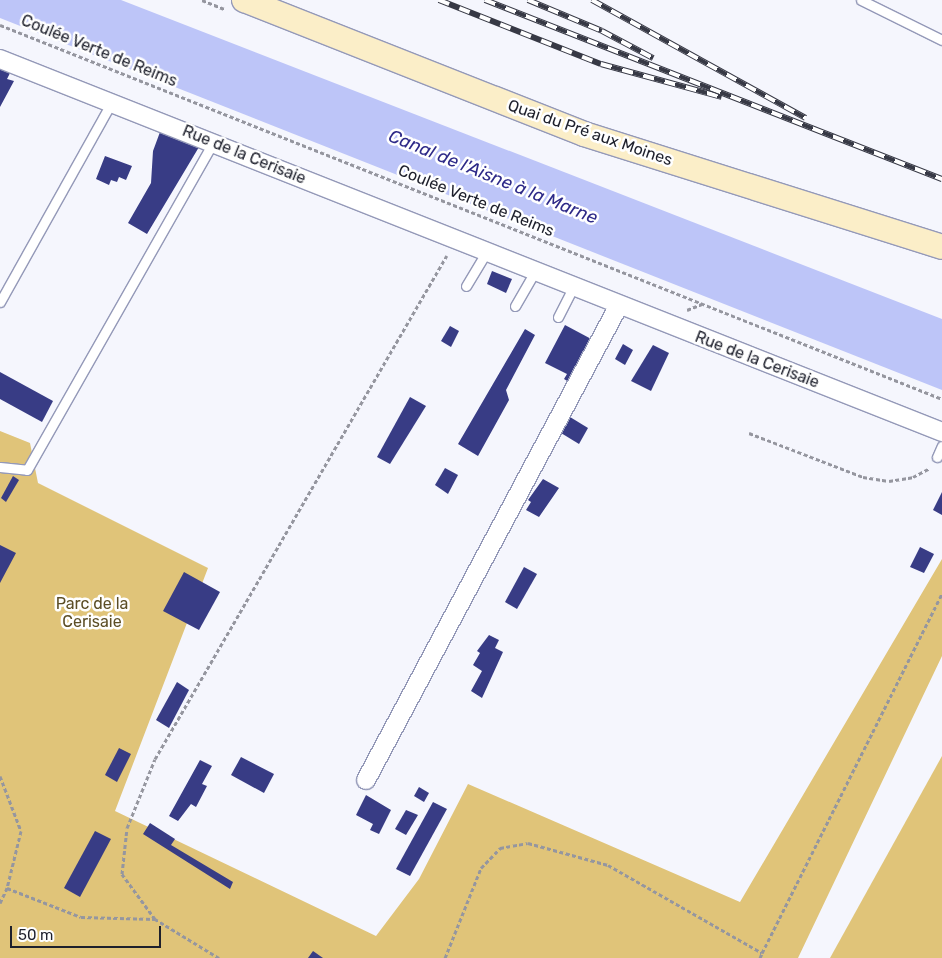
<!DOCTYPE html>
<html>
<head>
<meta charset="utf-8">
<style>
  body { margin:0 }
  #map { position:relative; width:942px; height:958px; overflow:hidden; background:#f5f6fd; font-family:Rubik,sans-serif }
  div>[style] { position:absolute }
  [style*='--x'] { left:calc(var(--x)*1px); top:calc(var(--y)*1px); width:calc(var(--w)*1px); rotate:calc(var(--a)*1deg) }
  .green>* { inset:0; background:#e0c479 }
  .water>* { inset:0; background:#bdc5f8 }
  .building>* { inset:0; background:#383c85 }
  .path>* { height:3px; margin-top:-1.5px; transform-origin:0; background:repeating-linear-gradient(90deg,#95969f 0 4px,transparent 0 6.5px) }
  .roads { filter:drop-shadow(1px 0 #9499b8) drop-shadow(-1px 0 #9499b8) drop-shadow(0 1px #9499b8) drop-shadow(0 -1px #9499b8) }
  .lane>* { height:9px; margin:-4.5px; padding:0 4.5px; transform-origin:4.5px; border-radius:4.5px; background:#fff }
  .street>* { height:18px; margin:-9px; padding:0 9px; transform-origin:9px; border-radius:9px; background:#fff }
  .secondary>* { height:24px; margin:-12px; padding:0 12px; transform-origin:12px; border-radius:12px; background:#fbeec8 }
  .rail>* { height:5.5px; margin-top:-2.75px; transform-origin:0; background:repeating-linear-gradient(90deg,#fff 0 11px,#373945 0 22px); box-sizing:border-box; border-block:1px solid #373945 }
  span { translate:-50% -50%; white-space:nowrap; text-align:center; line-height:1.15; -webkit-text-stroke:5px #fff; paint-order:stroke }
  .street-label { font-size:16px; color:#1e202c }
  .park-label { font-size:16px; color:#5c4e26 }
  .water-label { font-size:18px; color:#2e2a88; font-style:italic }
  .scale { position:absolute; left:10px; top:926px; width:151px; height:22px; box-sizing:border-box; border:2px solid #1e202c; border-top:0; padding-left:6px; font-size:15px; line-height:18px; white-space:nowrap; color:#1e202c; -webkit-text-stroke:4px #fff; paint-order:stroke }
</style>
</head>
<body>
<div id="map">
  <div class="green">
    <i style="clip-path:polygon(0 431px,30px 443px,38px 483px,208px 568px,115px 811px,376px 936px,419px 879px,468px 784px,740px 902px,942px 559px,942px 656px,798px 958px,0 958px)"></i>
    <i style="clip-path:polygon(942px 756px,942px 958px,830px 958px)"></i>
  </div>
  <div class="water">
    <i style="clip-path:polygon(0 0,121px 0,942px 319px,942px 390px,0 18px)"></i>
  </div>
  <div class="building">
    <i style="clip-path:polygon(0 69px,10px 73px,7px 79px,14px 81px,0 107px)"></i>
    <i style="clip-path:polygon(160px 132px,199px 147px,147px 234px,128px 223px,151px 183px,153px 151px)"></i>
    <i style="clip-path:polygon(105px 156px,132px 166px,126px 180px,119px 177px,117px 182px,111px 180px,109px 185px,96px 179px)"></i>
    <i style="clip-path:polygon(492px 271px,512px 279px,506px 293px,487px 284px)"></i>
    <i style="clip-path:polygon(565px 325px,595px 341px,572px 384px,564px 379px,567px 374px,545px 363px)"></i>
    <i style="clip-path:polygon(450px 326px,459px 331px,451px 347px,441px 341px)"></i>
    <i style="clip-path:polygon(525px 329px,535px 335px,506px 390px,509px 400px,478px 456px,458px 444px)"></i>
    <i style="clip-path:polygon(623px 344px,633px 350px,625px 365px,615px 359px)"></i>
    <i style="clip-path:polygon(653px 345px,669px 353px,651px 391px,631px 381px)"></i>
    <i style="clip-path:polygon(0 372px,53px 401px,42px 422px,0 399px)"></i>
    <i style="clip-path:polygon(410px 397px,426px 406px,390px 464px,377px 457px)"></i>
    <i style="clip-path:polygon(570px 417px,588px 428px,579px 444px,561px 433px)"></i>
    <i style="clip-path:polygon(445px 468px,458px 475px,448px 494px,435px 485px)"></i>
    <i style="clip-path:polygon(13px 476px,19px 480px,6px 502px,1px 498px)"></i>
    <i style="clip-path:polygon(543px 479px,559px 488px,539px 517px,526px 510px,531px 502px,528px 500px)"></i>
    <i style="clip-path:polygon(942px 492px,942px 515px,933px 510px)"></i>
    <i style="clip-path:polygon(0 545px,16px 553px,0 583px)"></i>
    <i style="clip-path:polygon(920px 547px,934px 554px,924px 573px,910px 567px)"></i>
    <i style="clip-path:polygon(524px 567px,537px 574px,517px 609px,505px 602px)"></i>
    <i style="clip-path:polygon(184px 572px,220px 592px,199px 630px,163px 611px)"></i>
    <i style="clip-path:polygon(489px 635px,499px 640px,495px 648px,503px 652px,482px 698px,471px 691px,482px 671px,473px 665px,480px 653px,477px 651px)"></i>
    <i style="clip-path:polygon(177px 682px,189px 690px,169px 728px,156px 720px)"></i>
    <i style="clip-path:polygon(119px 748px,131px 754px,117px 782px,105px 775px)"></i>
    <i style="clip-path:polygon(241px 757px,274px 774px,264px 793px,231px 775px)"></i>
    <i style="clip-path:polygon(200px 760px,212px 766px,202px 784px,207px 786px,196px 807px,191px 804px,178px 821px,169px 816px)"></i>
    <i style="clip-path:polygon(419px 787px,429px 793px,424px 802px,414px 796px)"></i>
    <i style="clip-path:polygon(366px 795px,391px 810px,379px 834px,370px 830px,373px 824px,356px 815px)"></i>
    <i style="clip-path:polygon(433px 802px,447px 809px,410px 876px,396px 869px)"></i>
    <i style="clip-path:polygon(406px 810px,418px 815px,406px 835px,395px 829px)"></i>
    <i style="clip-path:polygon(150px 823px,175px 839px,171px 845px,233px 882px,230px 889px,143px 834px)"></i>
    <i style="clip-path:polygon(95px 831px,111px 839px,80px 897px,64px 888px)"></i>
    <i style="clip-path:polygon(313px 951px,323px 958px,308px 958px)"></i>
  </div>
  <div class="path">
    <i style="--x:202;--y:0;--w:24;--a:22"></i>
    <i style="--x:0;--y:25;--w:1014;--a:21.65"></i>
    <i style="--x:687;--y:310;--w:16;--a:-22"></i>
    <i style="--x:749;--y:433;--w:122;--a:21.1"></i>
    <i style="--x:863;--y:477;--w:26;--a:9"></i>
    <i style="--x:889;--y:481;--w:24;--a:-9"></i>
    <i style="--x:913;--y:477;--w:19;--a:-28"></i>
    <i style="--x:0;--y:776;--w:59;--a:69.1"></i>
    <i style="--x:21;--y:831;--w:59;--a:103.8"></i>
    <i style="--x:0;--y:903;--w:17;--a:-65"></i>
    <i style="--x:7;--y:888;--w:79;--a:21.4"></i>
    <i style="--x:81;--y:917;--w:74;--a:1.5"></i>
    <i style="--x:219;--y:958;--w:75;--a:-148.6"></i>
    <i style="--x:155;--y:919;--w:56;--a:-126.3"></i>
    <i style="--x:122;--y:874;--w:46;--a:-83.8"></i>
    <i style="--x:127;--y:828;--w:74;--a:-67.9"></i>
    <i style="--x:155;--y:759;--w:582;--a:-59.91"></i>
    <i style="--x:445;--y:958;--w:97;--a:-68.2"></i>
    <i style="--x:481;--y:868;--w:28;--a:-46"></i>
    <i style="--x:500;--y:848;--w:28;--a:-10"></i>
    <i style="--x:528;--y:843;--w:83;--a:15.4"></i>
    <i style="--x:608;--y:865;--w:177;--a:29.7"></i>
    <i style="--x:762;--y:953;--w:402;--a:-63.4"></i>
    <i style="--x:760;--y:958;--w:5;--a:-68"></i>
  </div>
  <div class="roads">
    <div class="lane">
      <i style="--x:861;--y:0;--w:90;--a:26.3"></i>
      <i style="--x:466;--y:286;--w:39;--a:-59"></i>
      <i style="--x:0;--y:302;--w:229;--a:-60.8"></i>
      <i style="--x:515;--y:306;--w:39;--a:-60"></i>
      <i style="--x:558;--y:317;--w:34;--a:-63"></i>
      <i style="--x:937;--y:457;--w:12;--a:-66"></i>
      <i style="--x:0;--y:467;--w:27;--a:6"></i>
      <i style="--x:27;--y:470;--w:377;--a:-60.4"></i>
    </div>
    <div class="street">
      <i style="--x:0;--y:59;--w:1013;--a:21.6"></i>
      <i style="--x:366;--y:780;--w:538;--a:-61.96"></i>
    </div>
    <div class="secondary">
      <i style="--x:244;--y:0;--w:365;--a:21.5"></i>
      <i style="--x:584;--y:134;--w:375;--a:17.5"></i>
    </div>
  </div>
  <div class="rail">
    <i style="--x:439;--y:0;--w:174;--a:21.6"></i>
    <i style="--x:601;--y:64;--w:125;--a:15.3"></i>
    <i style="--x:485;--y:0;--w:491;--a:21.4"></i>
    <i style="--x:528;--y:0;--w:80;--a:22.7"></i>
    <i style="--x:602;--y:31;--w:58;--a:27.9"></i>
    <i style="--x:592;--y:0;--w:244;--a:28.9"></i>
  </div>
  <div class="street-label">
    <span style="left:99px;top:51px;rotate:22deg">Coulée Verte de Reims</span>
    <span style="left:590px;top:133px;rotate:19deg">Quai du Pré aux Moines</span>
    <span style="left:244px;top:155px;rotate:22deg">Rue de la Cerisaie</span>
    <span style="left:476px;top:201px;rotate:22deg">Coulée Verte de Reims</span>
    <span style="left:757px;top:360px;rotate:21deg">Rue de la Cerisaie</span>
  </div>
  <div class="park-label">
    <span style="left:92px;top:613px">Parc de la<br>Cerisaie</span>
  </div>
  <div class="water-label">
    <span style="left:493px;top:177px;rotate:22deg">Canal de l'Aisne à la Marne</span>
  </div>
  <div class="scale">50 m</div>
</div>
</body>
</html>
